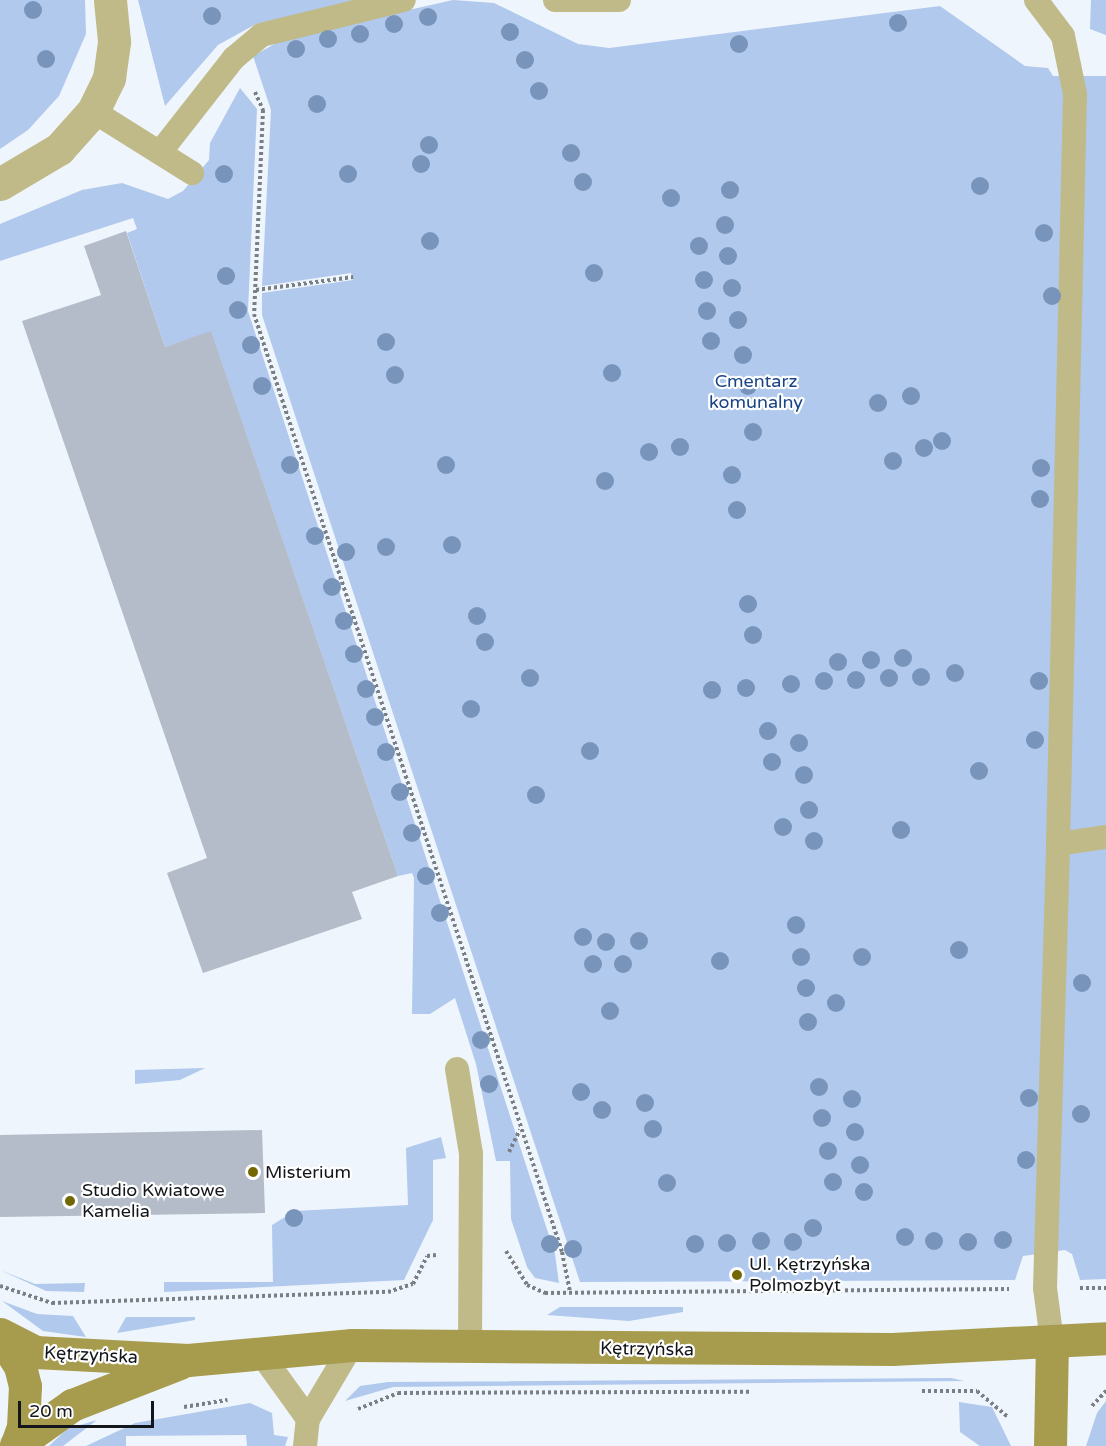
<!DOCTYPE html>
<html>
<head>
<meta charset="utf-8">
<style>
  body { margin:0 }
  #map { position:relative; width:1106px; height:1446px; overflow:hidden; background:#eff5fc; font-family:"Varela Round",sans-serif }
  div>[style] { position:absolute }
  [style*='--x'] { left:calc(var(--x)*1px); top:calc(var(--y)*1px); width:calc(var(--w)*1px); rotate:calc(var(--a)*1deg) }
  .green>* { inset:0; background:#b0c9ed }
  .building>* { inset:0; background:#b4bcc9 }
  .path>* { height:4px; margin-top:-2px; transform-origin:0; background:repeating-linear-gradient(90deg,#7a7f84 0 3px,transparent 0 6px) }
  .lane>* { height:24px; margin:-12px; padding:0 12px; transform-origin:12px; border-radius:12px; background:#c0ba88 }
  .street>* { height:33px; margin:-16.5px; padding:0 16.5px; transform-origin:16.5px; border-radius:16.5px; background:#c0ba88 }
  .secondary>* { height:33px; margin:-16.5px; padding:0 16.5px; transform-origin:16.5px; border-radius:16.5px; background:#a79c4d }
  .trees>* { width:18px; height:18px; margin:-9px; border-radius:50%; background:#7994bb }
  .dots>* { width:16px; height:16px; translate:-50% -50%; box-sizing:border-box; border:3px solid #fff; border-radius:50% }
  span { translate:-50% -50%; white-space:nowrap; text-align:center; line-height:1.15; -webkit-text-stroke:4.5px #fff; paint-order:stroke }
  .park-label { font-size:18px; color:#194586 }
  .poi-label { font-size:18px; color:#13161a }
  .left { translate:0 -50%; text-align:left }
  .street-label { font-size:18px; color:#13161a }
  .scale { position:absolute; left:18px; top:1401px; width:136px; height:27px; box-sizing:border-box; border:3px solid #13161a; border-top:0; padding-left:8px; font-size:18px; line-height:21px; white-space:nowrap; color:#13161a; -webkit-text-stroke:4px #fff; paint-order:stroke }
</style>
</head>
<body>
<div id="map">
  <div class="green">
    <i style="clip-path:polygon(0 0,85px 0,86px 34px,59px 96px,28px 130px,0 149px)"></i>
    <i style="clip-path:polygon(138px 0,363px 0,256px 24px,218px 45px,165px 106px)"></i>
    <i style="clip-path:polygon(453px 0,494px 3px,578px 44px,609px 48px,940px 6px,1025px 66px,1048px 68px,1053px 76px,1106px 76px,1106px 1279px,1080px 1280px,1072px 1254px,1065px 1250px,1023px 1256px,1015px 1280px,580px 1282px,262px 315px,262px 293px,353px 280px,351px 273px,262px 286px,271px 110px,253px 56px,285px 38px)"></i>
    <i style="clip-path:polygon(1091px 0,1106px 0,1106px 35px,1090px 29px)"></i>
    <i style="clip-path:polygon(240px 88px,257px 109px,248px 311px,555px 1254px,559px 1283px,535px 1278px,527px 1267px,511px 1219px,510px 1161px,496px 1161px,476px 1064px,455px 998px,430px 1014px,412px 1014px,414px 878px,412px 873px,398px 876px,211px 332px,165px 347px,127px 233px,137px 229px,133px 218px,0 261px,0 224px,82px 190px,122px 183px,168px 199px,183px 191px,209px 160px,210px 143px)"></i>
    <i style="clip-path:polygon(205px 1068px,180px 1080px,135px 1084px,135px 1070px)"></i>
    <i style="clip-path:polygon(441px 1137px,446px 1158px,433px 1160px,433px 1220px,404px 1280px,164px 1292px,164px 1282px,273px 1282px,272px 1225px,295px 1211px,408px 1205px,406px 1148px)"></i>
    <i style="clip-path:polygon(0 1270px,35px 1284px,85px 1283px,84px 1292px,46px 1291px)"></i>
    <i style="clip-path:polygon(2px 1301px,37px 1314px,73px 1316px,86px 1337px,43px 1331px)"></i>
    <i style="clip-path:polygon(560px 1307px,683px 1307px,683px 1312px,629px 1321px,547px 1315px)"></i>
    <i style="clip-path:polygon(126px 1317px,195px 1317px,195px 1320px,117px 1333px)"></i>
    <i style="clip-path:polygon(951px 1378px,964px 1381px,393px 1387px,345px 1401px,360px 1386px,388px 1382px)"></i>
    <i style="clip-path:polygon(1106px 1401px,1106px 1446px,1086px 1446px,1097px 1413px)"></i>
    <i style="clip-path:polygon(959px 1402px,992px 1407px,1011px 1446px,980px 1446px,960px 1432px)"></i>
    <i style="clip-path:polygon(250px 1403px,272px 1413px,274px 1435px,288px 1437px,285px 1446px,247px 1446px,246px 1435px,126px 1436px,126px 1446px,86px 1446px,135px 1423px)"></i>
    <i style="clip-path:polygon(97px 1420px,63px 1446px,49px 1446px,67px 1429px)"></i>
  </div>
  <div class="building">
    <i style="clip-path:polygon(126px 231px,165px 347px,211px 331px,398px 876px,352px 892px,362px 919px,203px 973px,167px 873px,207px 858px,22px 321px,101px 295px,84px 246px)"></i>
    <i style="clip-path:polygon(262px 1130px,265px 1213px,0 1217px,0 1135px)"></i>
  </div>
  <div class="path">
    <i style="--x:255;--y:92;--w:20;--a:66"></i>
    <i style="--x:263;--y:110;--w:204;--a:92.5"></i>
    <i style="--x:254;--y:314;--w:987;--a:71.82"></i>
    <i style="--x:562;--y:1252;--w:41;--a:78.7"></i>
    <i style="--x:256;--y:290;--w:98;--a:-7.6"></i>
    <i style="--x:509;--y:1152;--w:25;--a:-64"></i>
    <i style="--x:506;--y:1251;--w:40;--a:58"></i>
    <i style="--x:527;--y:1285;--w:20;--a:24"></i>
    <i style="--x:545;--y:1293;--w:464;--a:-0.5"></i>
    <i style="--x:0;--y:1286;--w:55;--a:18.1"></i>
    <i style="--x:52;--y:1303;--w:336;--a:-1.9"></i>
    <i style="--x:388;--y:1292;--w:26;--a:-18"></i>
    <i style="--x:413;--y:1284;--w:31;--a:-63"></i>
    <i style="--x:427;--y:1256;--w:9;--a:-6"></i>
    <i style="--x:1080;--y:1288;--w:26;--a:0"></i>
    <i style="--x:922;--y:1391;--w:55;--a:0"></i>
    <i style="--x:977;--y:1391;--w:40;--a:40"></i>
    <i style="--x:1092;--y:1406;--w:21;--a:-47"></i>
    <i style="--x:184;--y:1407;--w:44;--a:-9.2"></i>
    <i style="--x:358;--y:1409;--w:43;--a:-21.8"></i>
    <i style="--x:398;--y:1393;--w:354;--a:-0.2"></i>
  </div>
  <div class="lane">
    <i style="--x:555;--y:0;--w:64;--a:0"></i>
    <i style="--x:1036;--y:0;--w:45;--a:53.1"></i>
    <i style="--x:1063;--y:36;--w:59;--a:78.3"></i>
    <i style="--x:1075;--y:94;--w:750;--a:91.3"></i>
    <i style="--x:93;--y:111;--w:117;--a:32.1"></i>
    <i style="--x:161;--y:151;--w:118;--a:-51.9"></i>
    <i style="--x:234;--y:58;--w:35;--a:-40"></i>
    <i style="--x:261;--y:35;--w:147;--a:-13.8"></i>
    <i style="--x:457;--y:1069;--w:86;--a:80.6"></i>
    <i style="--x:471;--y:1154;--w:190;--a:90.3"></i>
    <i style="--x:1052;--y:1341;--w:53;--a:-97.5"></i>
    <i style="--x:1045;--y:1288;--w:444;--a:-88.3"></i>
    <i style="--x:1058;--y:844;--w:49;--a:-8.3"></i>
    <i style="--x:259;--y:1351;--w:84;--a:54.2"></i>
    <i style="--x:305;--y:1446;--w:27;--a:-84"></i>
    <i style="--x:308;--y:1419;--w:86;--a:-59.3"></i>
  </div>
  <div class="street">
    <i style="--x:0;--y:184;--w:69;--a:-30.7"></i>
    <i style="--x:59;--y:149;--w:51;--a:-48.2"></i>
    <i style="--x:93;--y:111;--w:37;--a:-64"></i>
    <i style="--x:109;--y:78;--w:37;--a:-82"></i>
    <i style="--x:114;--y:41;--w:41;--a:-95.6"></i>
  </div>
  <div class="secondary">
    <i style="--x:0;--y:1334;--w:39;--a:27"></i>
    <i style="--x:35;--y:1352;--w:153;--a:3"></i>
    <i style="--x:188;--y:1360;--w:165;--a:-5.2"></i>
    <i style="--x:352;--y:1345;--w:540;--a:0.42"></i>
    <i style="--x:892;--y:1349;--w:214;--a:-2.9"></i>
    <i style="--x:0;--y:1335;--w:37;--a:57"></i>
    <i style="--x:20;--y:1366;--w:21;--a:76"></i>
    <i style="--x:25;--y:1386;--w:41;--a:92.8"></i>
    <i style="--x:23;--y:1427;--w:20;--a:110"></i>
    <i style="--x:16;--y:1445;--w:69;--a:-35.5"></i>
    <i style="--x:72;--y:1405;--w:116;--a:-21.3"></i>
    <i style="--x:1050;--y:1446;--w:105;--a:-88.9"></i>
  </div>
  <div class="trees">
    <i style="left:33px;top:10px"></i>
    <i style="left:212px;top:16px"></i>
    <i style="left:428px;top:17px"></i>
    <i style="left:898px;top:23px"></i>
    <i style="left:394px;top:24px"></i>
    <i style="left:510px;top:32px"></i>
    <i style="left:360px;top:34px"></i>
    <i style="left:328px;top:39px"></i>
    <i style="left:739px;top:44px"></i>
    <i style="left:296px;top:49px"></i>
    <i style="left:46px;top:59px"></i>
    <i style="left:525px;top:60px"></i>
    <i style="left:539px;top:91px"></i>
    <i style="left:317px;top:104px"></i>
    <i style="left:429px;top:145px"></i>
    <i style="left:571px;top:153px"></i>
    <i style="left:421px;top:164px"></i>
    <i style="left:224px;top:174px"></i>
    <i style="left:348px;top:174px"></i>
    <i style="left:583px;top:182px"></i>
    <i style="left:980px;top:186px"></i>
    <i style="left:730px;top:190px"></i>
    <i style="left:671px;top:198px"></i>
    <i style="left:725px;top:225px"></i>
    <i style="left:1044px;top:233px"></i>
    <i style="left:430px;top:241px"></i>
    <i style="left:699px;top:246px"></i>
    <i style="left:728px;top:256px"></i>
    <i style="left:594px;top:273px"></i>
    <i style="left:226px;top:276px"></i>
    <i style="left:704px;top:280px"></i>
    <i style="left:732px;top:288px"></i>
    <i style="left:1052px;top:296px"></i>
    <i style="left:238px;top:310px"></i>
    <i style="left:707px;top:311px"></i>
    <i style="left:738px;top:320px"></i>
    <i style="left:711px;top:341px"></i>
    <i style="left:386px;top:342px"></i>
    <i style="left:251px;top:345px"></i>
    <i style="left:743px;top:355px"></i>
    <i style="left:612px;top:373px"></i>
    <i style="left:395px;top:375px"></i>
    <i style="left:262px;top:386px"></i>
    <i style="left:748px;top:386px"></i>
    <i style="left:911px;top:396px"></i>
    <i style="left:878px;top:403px"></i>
    <i style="left:753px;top:432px"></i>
    <i style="left:942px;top:441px"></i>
    <i style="left:680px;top:447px"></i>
    <i style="left:924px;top:448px"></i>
    <i style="left:649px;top:452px"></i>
    <i style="left:893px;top:461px"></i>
    <i style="left:290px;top:465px"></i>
    <i style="left:446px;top:465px"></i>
    <i style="left:1041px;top:468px"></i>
    <i style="left:732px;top:475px"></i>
    <i style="left:605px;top:481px"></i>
    <i style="left:1040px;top:499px"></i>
    <i style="left:737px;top:510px"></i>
    <i style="left:315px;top:536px"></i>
    <i style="left:452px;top:545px"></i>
    <i style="left:386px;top:547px"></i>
    <i style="left:346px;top:552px"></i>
    <i style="left:332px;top:587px"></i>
    <i style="left:748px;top:604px"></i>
    <i style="left:477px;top:616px"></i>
    <i style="left:344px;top:621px"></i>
    <i style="left:753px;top:635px"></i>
    <i style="left:485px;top:642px"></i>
    <i style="left:354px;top:654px"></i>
    <i style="left:903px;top:658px"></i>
    <i style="left:871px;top:660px"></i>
    <i style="left:838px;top:662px"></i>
    <i style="left:955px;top:673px"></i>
    <i style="left:921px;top:677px"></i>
    <i style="left:530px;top:678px"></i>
    <i style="left:889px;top:678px"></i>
    <i style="left:856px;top:680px"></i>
    <i style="left:824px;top:681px"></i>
    <i style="left:1039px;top:681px"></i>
    <i style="left:791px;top:684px"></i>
    <i style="left:746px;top:688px"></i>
    <i style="left:366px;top:689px"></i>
    <i style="left:712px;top:690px"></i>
    <i style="left:471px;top:709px"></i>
    <i style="left:375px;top:717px"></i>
    <i style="left:768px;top:731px"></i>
    <i style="left:1035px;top:740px"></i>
    <i style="left:799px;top:743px"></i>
    <i style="left:590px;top:751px"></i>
    <i style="left:386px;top:752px"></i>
    <i style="left:772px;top:762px"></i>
    <i style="left:979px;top:771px"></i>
    <i style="left:804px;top:775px"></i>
    <i style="left:400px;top:792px"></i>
    <i style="left:536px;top:795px"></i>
    <i style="left:809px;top:810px"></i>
    <i style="left:783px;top:827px"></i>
    <i style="left:901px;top:830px"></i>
    <i style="left:412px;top:833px"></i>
    <i style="left:814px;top:841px"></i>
    <i style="left:426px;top:876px"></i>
    <i style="left:440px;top:913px"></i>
    <i style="left:796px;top:925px"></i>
    <i style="left:583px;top:937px"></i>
    <i style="left:639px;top:941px"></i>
    <i style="left:606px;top:942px"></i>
    <i style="left:959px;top:950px"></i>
    <i style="left:801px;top:957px"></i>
    <i style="left:862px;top:957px"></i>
    <i style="left:720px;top:961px"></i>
    <i style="left:593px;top:964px"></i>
    <i style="left:623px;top:964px"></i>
    <i style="left:1082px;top:983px"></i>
    <i style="left:806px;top:988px"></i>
    <i style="left:836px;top:1003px"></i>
    <i style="left:610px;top:1011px"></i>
    <i style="left:808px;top:1022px"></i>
    <i style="left:481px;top:1040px"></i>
    <i style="left:489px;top:1084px"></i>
    <i style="left:819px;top:1087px"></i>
    <i style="left:581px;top:1092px"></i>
    <i style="left:1029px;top:1098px"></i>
    <i style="left:852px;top:1099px"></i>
    <i style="left:645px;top:1103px"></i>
    <i style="left:602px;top:1110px"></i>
    <i style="left:1081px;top:1114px"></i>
    <i style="left:822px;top:1118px"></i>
    <i style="left:653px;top:1129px"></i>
    <i style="left:855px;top:1132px"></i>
    <i style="left:828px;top:1151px"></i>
    <i style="left:1026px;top:1160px"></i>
    <i style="left:860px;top:1165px"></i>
    <i style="left:833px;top:1182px"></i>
    <i style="left:667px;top:1183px"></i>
    <i style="left:864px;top:1192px"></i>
    <i style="left:294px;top:1218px"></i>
    <i style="left:813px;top:1228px"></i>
    <i style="left:905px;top:1237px"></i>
    <i style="left:1003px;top:1240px"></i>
    <i style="left:761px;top:1241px"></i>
    <i style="left:934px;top:1241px"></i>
    <i style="left:793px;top:1242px"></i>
    <i style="left:968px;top:1242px"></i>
    <i style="left:727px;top:1243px"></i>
    <i style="left:550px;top:1244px"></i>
    <i style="left:695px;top:1244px"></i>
    <i style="left:573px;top:1249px"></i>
  </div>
  <div class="dots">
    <i style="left:253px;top:1172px;background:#736800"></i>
    <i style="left:70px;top:1201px;background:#736800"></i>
    <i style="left:737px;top:1275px;background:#736800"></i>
  </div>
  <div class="park-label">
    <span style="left:756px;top:392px">Cmentarz<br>komunalny</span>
  </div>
  <div class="poi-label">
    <span class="left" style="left:265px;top:1172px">Misterium</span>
    <span class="left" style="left:82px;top:1201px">Studio Kwiatowe<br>Kamelia</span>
    <span class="left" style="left:749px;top:1275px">Ul. Kętrzyńska<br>Polmozbyt</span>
  </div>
  <div class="street-label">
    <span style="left:647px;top:1349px;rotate:1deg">Kętrzyńska</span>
    <span style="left:91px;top:1355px;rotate:3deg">Kętrzyńska</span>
  </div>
  <div class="scale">20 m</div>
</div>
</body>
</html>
